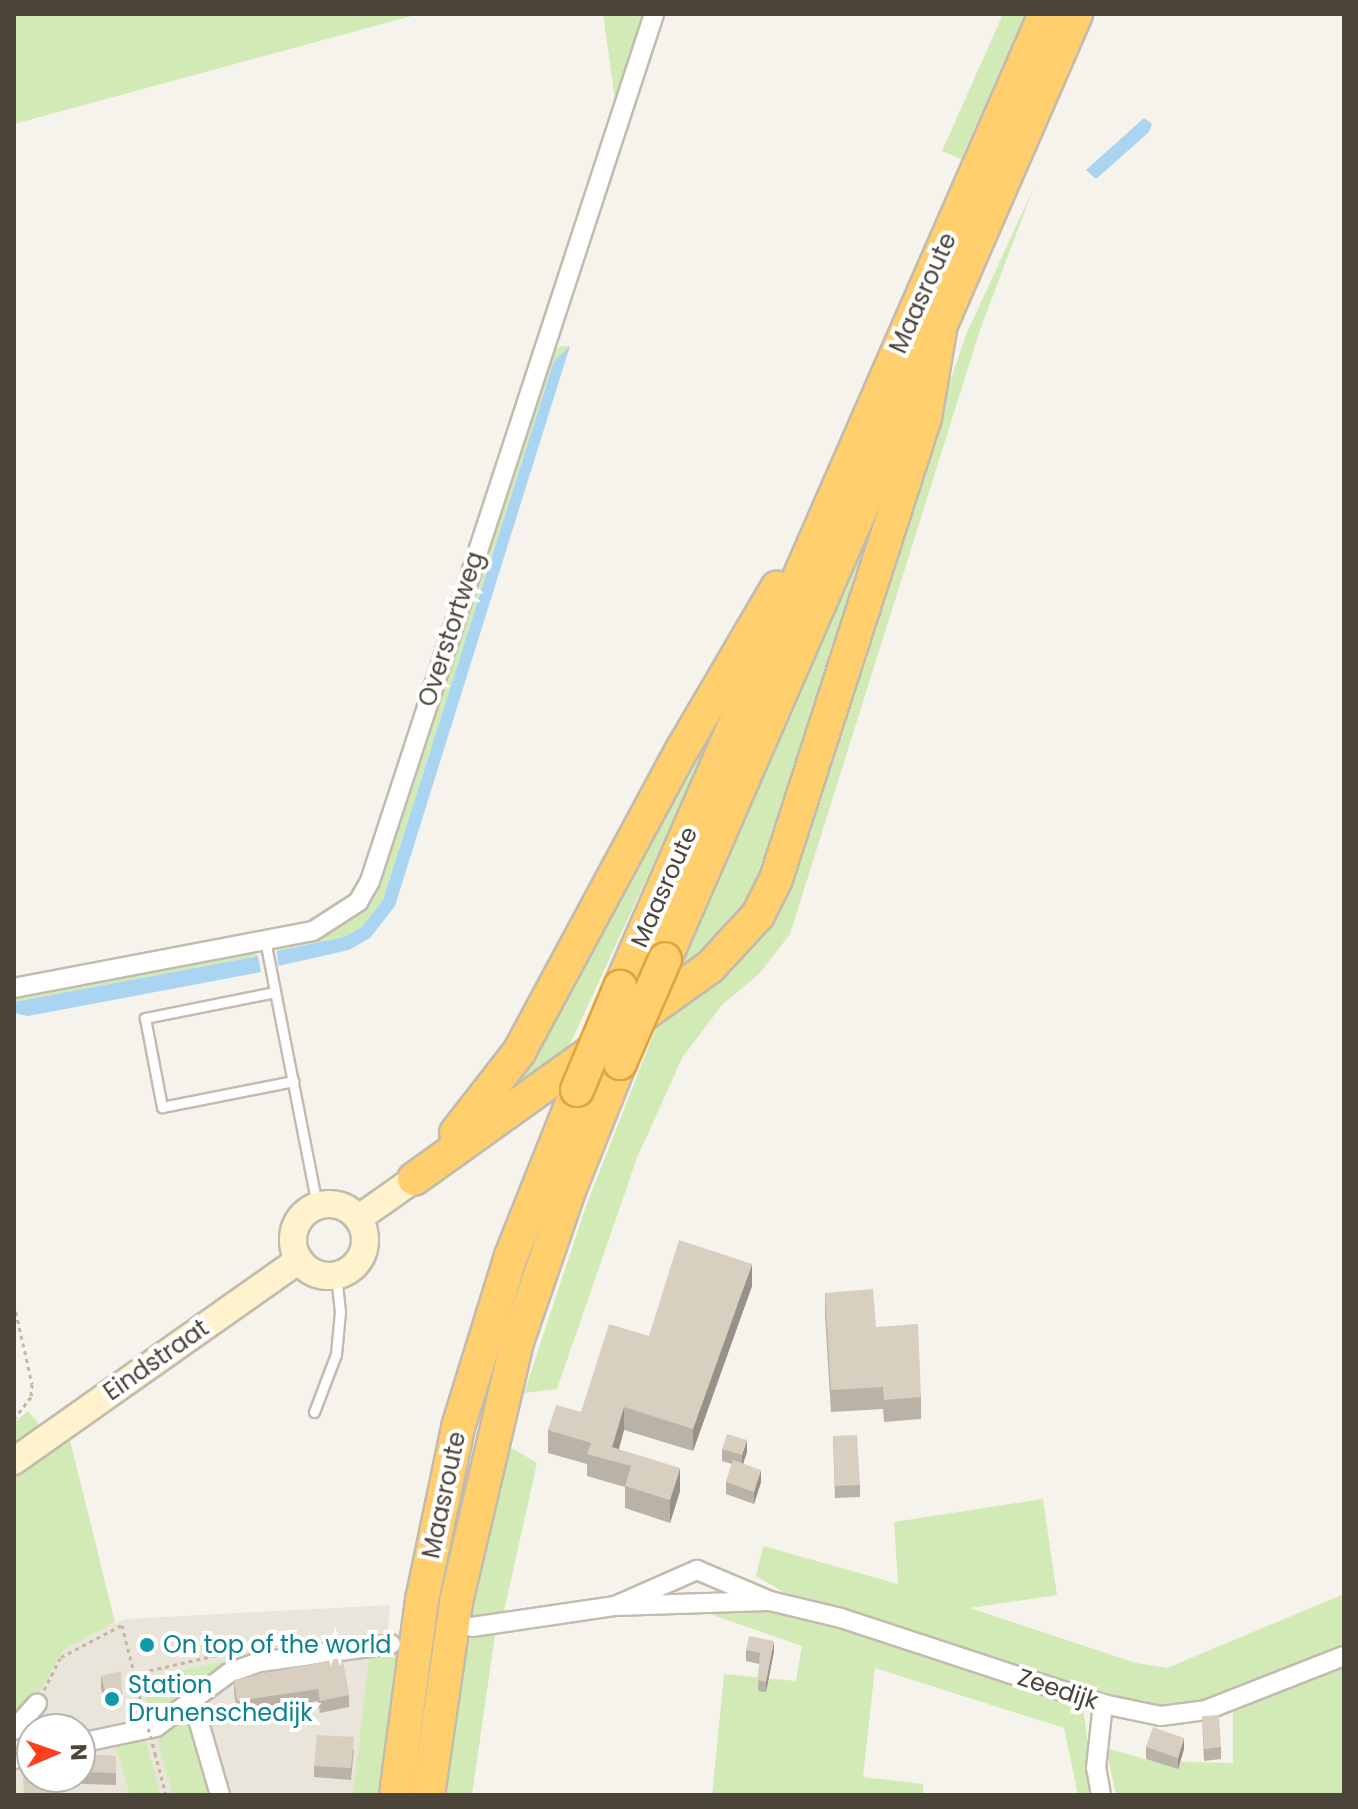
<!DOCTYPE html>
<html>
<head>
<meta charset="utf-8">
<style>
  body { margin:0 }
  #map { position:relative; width:1358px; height:1809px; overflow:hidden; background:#f6f3ec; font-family:Poppins,sans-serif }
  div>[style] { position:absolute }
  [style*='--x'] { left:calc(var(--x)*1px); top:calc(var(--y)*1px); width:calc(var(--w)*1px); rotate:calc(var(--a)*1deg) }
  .residential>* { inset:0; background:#eae5da }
  .green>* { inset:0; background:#d2eab5 }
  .water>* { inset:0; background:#a9d4f2 }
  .path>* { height:3px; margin-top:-1.5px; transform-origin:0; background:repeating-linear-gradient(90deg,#c4b79f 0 4px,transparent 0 8px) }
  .roads { filter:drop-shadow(2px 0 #c2bbae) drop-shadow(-2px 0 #c2bbae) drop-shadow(0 2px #c2bbae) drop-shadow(0 -2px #c2bbae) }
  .service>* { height:9px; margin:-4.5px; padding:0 4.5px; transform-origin:4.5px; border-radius:4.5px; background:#fff }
  .minor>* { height:18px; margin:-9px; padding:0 9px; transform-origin:9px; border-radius:9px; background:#fff }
  .secondary>* { height:26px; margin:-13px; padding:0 13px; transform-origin:13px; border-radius:13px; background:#fff3cd }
  .secondary>.ring { margin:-13px; padding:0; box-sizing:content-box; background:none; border:26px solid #fff3cd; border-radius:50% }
  .motorway>* { height:32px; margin:-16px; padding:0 16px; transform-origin:16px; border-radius:16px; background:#ffcf6e }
  .path-bridge>* { height:3px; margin-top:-1.5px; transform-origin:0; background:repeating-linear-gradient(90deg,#c4b79f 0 4px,transparent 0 8px) }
  .bridges { filter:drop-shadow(2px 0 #e0a43c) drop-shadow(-2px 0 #e0a43c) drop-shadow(0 2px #e0a43c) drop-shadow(0 -2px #e0a43c) }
  .motorway-bridge>* { height:32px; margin:-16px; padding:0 16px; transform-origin:16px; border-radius:16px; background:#ffcf6e }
  .wall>* { inset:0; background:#bab2a6 }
  .shaded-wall>* { inset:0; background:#979187 }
  .building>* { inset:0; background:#d8cfc1 }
  .dots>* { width:22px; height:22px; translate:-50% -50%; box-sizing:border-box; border:4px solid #fff; border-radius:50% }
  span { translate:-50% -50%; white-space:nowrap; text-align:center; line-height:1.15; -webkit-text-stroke:8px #fff; paint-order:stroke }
  .street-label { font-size:24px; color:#4b4439 }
  .culture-label { font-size:24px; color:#0d838f }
  .left { translate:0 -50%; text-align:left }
  .frame { position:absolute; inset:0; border:16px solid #4b4439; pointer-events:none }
  .north { position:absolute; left:16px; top:1713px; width:80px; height:80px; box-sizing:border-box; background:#fff; border:2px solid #b7b4b0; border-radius:50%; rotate:88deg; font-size:22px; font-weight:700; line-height:32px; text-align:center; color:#4b4439 }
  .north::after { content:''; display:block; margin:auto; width:28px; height:36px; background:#fc3f1d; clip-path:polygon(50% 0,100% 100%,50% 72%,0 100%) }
</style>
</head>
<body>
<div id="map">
  <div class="residential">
    <i style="clip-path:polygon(evenodd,390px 1605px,375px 1795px,14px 1795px,14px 1661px,126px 1619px,390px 1605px,32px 1729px,80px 1729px,80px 1777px,32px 1777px,32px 1729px)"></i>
  </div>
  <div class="green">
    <i style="clip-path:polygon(14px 14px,419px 14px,14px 124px)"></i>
    <i style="clip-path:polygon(603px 14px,644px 14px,615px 99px)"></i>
    <i style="clip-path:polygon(1003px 14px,1025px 14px,961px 159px,942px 151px)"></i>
    <i style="clip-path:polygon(1034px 187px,980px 330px,790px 934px,760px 973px,722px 1005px,682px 1058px,637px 1158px,557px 1389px,524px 1393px,586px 1206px,665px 1005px,730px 958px,897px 534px,966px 335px)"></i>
    <i style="clip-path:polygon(561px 346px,570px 346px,554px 361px,383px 900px,362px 927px,344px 937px,277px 951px,278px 942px,319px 934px,348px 920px,369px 900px,549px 353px)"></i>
    <i style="clip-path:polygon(904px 451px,773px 864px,724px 938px,681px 967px)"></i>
    <i style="clip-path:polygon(728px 702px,559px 1068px,448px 1152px,624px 870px)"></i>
    <i style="clip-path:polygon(251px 948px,258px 956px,14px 1002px,14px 994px)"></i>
    <i style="clip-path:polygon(28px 1411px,42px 1428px,14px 1448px,14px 1423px)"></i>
    <i style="clip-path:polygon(68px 1432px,115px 1622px,63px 1650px,36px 1698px,14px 1721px,14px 1472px)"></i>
    <i style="clip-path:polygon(510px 1447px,537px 1463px,504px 1611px,468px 1619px)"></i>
    <i style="clip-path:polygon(1043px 1499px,1057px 1595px,970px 1608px,1136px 1663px,1167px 1668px,1344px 1594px,1344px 1646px,1194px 1703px,1138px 1708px,790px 1596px,756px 1576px,763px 1546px,898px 1584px,894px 1522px)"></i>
    <i style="clip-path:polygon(783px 1610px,1083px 1708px,1095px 1795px,1078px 1795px,1064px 1728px,875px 1668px,863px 1777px,923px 1784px,923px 1795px,712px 1795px,724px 1674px,796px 1681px,802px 1646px,701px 1611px)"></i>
    <i style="clip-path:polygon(496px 1628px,472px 1795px,444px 1795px,465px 1637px)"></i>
    <i style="clip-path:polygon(401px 1653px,382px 1795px,353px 1795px,369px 1657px)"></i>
    <i style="clip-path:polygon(254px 1655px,180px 1702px,151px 1720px,143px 1686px,146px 1678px)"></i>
    <i style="clip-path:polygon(1344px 1664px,1344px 1795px,1116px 1795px,1106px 1748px,1152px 1761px,1233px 1763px,1233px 1707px)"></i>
    <i style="clip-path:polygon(180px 1722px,193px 1727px,213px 1795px,173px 1795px,155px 1733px)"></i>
    <i style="clip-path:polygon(144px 1736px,154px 1770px,161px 1795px,130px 1795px,114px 1742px)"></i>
  </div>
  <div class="water">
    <i style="clip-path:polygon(1144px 118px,1152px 124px,1149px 132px,1096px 179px,1086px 170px)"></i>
    <i style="clip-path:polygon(570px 346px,395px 906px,370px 938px,349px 950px,278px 966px,277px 951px,344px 937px,362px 927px,383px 900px,554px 361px)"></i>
    <i style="clip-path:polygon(258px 956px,261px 972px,28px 1016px,14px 1013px,14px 1002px)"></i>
  </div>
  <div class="path">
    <i style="--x:14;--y:1304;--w:82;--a:77.3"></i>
    <i style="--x:32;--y:1384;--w:13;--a:94"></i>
    <i style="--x:31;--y:1397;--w:28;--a:128"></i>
    <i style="--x:134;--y:1674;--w:112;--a:-12.9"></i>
    <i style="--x:44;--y:1690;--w:37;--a:-63"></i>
    <i style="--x:61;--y:1657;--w:69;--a:-27.7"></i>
    <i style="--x:122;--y:1625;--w:82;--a:76"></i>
    <i style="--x:155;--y:1753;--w:43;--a:75.3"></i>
  </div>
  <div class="roads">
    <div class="service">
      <i style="--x:265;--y:940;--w:270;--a:78.9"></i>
      <i style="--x:275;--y:992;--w:133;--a:168.7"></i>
      <i style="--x:145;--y:1018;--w:91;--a:79.2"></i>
      <i style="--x:162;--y:1107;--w:134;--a:-11.2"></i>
      <i style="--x:314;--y:1412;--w:62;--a:-69.2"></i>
      <i style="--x:336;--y:1354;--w:42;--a:-84.6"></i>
      <i style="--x:340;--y:1312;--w:37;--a:-96"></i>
    </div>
    <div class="minor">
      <i style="--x:14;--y:988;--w:304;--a:-10.8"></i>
      <i style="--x:313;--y:931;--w:54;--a:-32.8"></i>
      <i style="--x:358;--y:902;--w:24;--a:-60"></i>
      <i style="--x:370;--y:881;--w:912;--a:-71.86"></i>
      <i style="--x:615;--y:1606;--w:90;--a:-23.7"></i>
      <i style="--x:697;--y:1570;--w:79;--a:23"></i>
      <i style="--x:770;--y:1601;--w:73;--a:13.5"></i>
      <i style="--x:841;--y:1618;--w:276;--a:18.2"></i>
      <i style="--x:1103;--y:1704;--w:59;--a:11.7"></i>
      <i style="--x:1161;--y:1716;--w:45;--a:-7.6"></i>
      <i style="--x:1206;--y:1710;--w:148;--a:-21.4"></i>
      <i style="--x:472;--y:1627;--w:145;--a:-8.4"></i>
      <i style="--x:615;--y:1606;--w:152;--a:-1.9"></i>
      <i style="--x:193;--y:1702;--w:97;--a:73.8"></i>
      <i style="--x:14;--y:1730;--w:35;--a:-49"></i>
      <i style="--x:80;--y:1743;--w:78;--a:-11.9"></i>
      <i style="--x:156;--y:1727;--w:91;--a:-36.5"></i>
      <i style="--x:229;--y:1673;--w:33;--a:-20"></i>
      <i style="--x:260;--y:1662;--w:132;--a:-7.8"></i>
      <i style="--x:14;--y:1759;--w:18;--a:-13"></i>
      <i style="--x:1101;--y:1795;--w:27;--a:-100"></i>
      <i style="--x:1096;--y:1768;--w:64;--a:-83.8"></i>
    </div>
    <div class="secondary">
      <i class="ring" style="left:293px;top:1204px;width:46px;height:46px"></i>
      <i style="--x:359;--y:1218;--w:67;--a:-35.3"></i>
      <i style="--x:14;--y:1461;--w:349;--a:-35.2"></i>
    </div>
    <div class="motorway">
      <i style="--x:665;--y:959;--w:1031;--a:-66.49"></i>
      <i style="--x:620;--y:987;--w:1062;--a:-66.4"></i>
      <i style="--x:456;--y:1133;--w:103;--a:-52.1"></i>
      <i style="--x:519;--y:1052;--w:345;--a:-61.7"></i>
      <i style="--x:683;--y:748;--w:186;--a:-59.6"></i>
      <i style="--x:414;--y:1179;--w:364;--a:-35.6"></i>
      <i style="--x:710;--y:967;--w:71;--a:-47.3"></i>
      <i style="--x:758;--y:915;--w:40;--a:-63.4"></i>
      <i style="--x:776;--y:879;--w:484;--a:-72.1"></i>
      <i style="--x:925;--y:418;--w:89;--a:-80.3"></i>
      <i style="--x:396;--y:1795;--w:197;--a:-82.4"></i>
      <i style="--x:422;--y:1600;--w:177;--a:-78.2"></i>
      <i style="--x:458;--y:1427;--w:179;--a:-72.8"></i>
      <i style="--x:511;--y:1256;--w:179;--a:-68.3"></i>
      <i style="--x:428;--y:1795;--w:195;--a:-81.7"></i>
      <i style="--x:456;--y:1602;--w:267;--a:-76.8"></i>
      <i style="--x:517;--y:1342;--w:163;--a:-71"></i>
      <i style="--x:570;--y:1188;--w:135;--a:-68.2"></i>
    </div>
  </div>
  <div class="path-bridge">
    <i style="--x:142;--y:1705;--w:50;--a:74.8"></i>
  </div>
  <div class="bridges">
    <div class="motorway-bridge">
      <i style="--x:620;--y:1063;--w:113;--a:-66.6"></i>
      <i style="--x:577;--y:1090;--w:112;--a:-67.3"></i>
    </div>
  </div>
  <div class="wall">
    <i style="clip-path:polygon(752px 1286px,693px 1451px,624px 1430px,619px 1449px,680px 1491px,670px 1523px,625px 1508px,625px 1487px,587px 1476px,587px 1464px,548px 1453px,548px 1430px,581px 1412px,649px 1336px)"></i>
    <i style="clip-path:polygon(825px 1293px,876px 1327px,921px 1397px,921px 1419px,884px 1422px,883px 1409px,831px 1412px,825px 1315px)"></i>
    <i style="clip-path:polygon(833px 1436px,860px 1485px,860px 1497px,835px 1498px)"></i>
    <i style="clip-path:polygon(722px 1449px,747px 1452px,743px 1463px,761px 1482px,754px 1504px,726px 1494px,726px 1482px,732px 1464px,722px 1461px)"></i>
    <i style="clip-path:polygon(746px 1650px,774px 1651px,766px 1692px,758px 1691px,759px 1664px,746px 1661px)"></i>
    <i style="clip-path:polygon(342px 1658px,349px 1695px,349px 1707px,320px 1713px,318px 1701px,237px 1713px,234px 1692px,234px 1680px)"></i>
    <i style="clip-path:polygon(101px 1676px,122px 1704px,106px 1708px,101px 1688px)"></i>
    <i style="clip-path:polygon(1202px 1716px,1221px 1747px,1221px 1759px,1204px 1761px)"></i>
    <i style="clip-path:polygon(1146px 1747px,1184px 1749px,1178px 1769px,1146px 1759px)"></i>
    <i style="clip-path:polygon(354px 1749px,351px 1780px,314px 1777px,314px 1766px)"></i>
    <i style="clip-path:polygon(80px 1755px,116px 1756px,116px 1785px,59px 1783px,59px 1777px,80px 1777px)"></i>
  </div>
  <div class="shaded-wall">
    <i style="clip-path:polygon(752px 1264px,752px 1286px,693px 1451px,693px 1429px)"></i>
    <i style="clip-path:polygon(624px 1407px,624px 1430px,615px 1462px,612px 1447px)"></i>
    <i style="clip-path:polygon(747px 1440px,747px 1452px,742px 1467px,742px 1455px)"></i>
    <i style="clip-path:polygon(680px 1468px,680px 1491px,670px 1523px,670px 1500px)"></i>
    <i style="clip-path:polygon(761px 1470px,761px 1482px,754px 1504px,754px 1492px)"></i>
    <i style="clip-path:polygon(774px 1641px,774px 1651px,766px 1692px,766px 1682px)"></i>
    <i style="clip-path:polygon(122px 1692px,122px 1704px,106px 1708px,106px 1696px)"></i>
    <i style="clip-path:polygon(1184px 1738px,1184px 1749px,1178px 1769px,1178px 1758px)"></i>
  </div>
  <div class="building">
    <i style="clip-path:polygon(679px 1240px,752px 1264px,693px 1429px,624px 1407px,612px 1447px,680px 1468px,670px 1500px,625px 1486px,631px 1466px,587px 1454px,591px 1443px,548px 1430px,556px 1405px,581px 1412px,609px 1324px,649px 1336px)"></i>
    <i style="clip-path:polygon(873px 1289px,876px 1327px,918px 1324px,921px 1397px,884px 1400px,883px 1387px,831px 1390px,825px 1293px)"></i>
    <i style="clip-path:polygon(727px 1434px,747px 1440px,742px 1455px,722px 1449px)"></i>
    <i style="clip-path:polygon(857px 1435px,860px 1485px,835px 1486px,833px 1436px)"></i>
    <i style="clip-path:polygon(733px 1460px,761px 1470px,754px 1492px,726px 1482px)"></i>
    <i style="clip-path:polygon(749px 1636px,774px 1641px,766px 1682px,758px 1680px,760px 1653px,746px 1650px)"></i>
    <i style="clip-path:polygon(342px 1658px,349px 1695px,320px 1701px,318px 1689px,237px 1701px,234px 1680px)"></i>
    <i style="clip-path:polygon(121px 1671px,122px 1692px,106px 1696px,101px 1676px)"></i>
    <i style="clip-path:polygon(1219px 1715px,1221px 1747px,1204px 1749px,1202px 1716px)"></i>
    <i style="clip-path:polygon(1153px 1727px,1184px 1738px,1178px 1758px,1146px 1747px)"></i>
    <i style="clip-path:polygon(317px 1735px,354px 1737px,351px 1768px,314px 1766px)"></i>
    <i style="clip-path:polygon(80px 1755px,116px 1756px,116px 1773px,80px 1772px)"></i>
    <i style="clip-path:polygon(23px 1774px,32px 1775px,32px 1777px,52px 1777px,52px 1795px,24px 1795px)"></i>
  </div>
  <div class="dots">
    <i style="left:147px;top:1645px;background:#0f9aa8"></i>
    <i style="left:112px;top:1699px;background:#0f9aa8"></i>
  </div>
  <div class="street-label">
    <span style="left:923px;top:293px;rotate:-66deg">Maasroute</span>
    <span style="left:451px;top:629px;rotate:-72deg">Overstortweg</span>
    <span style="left:664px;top:887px;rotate:-66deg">Maasroute</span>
    <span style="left:156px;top:1360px;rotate:-35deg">Eindstraat</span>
    <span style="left:444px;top:1495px;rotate:-78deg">Maasroute</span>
    <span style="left:1058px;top:1689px;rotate:18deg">Zeedijk</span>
  </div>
  <div class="culture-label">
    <span class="left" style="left:163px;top:1645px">On top of the world</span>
    <span class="left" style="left:128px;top:1699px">Station<br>Drunenschedijk</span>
  </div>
  <div class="frame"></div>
  <div class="north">N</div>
</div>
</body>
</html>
